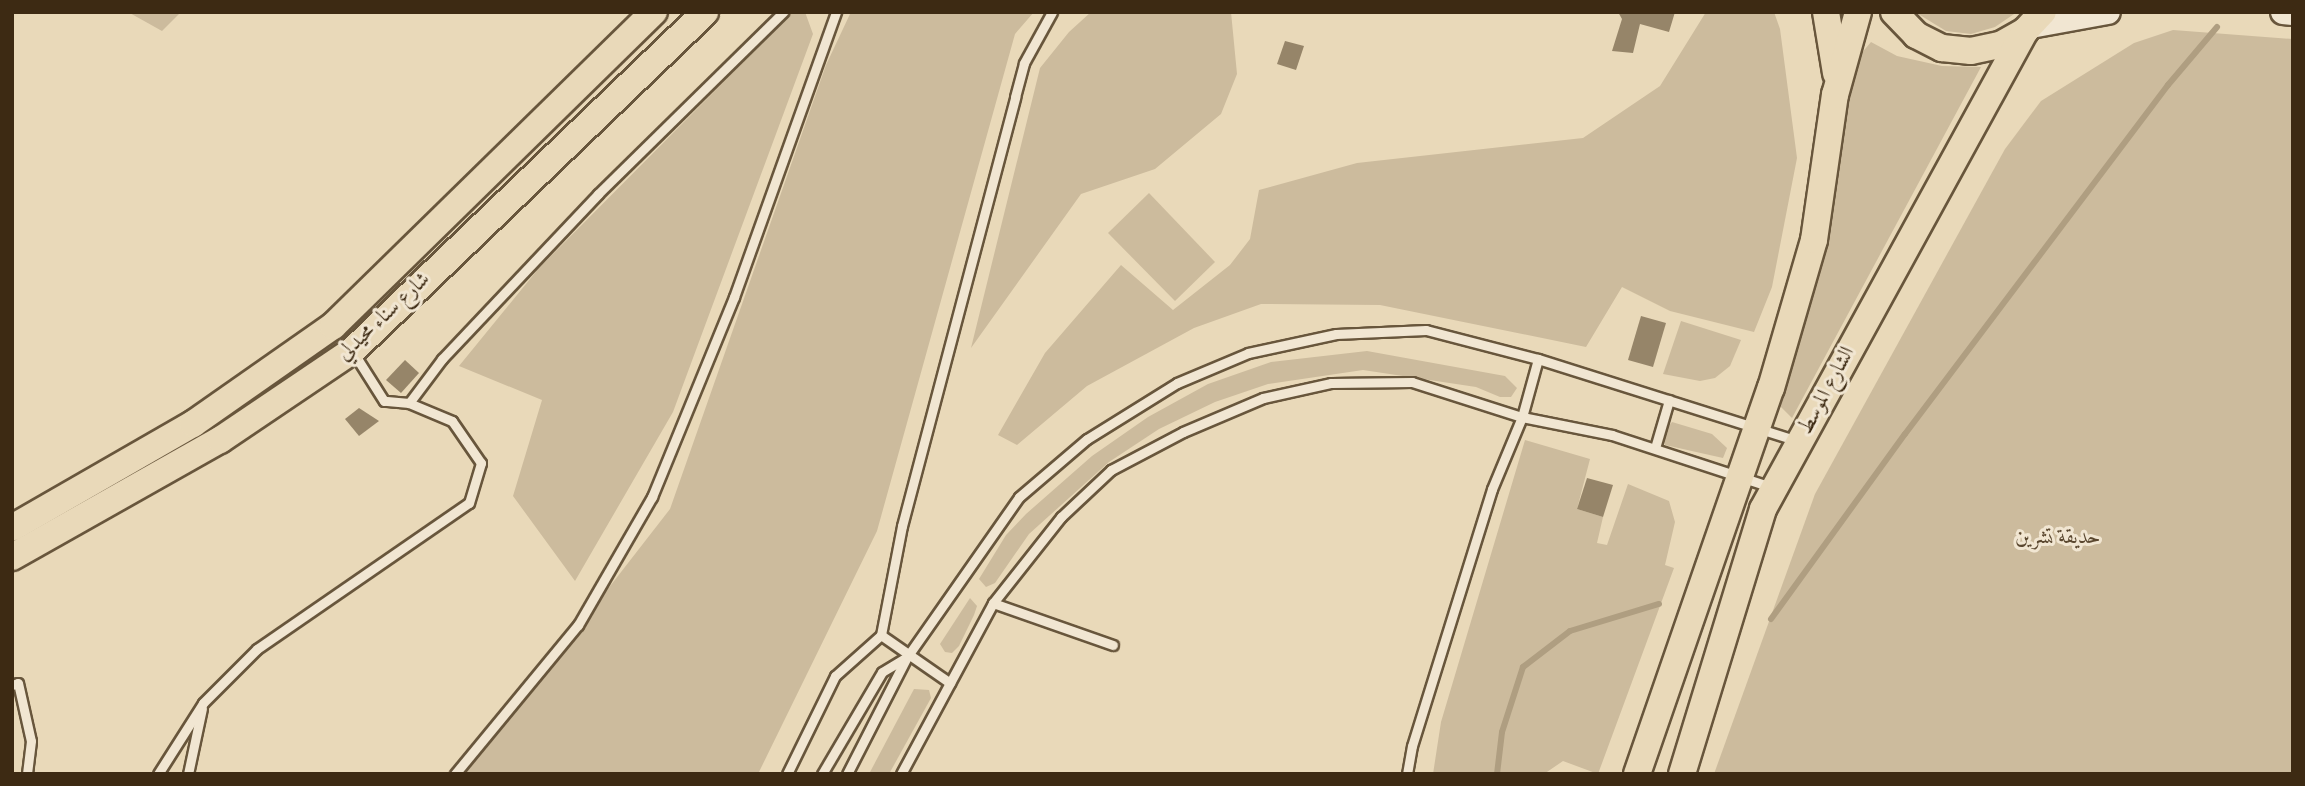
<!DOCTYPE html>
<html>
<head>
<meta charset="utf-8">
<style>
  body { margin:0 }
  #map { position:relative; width:2305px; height:786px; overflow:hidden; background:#e9d9b9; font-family:"Sorts Mill Goudy",Amiri,serif }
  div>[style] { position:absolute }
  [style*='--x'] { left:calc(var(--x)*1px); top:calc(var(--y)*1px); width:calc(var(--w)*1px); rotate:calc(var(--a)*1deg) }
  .green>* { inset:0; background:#ccbb9d }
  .stream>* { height:6px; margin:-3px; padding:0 3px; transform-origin:3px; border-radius:3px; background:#af9e81 }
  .building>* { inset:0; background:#968569 }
  .roads { filter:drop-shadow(2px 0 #68563c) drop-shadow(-2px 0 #68563c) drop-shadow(0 2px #68563c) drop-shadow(0 -2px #68563c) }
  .service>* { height:9px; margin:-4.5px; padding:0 4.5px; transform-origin:4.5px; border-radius:4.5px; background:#f1e6d2 }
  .secondary>* { height:24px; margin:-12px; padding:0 12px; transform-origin:12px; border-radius:12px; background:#f1e6d2 }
  .primary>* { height:26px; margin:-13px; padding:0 13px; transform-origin:13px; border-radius:13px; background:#e9d9b9 }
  span { translate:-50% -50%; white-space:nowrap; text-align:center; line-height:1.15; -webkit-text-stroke:6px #f1e6d2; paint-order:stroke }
  .street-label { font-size:21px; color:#3d2a13 }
  .park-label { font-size:21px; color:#5a472f; font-style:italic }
  .frame { position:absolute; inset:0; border:14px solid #3d2a13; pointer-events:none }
</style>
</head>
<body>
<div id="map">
  <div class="green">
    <i style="clip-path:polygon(128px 12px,181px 12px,162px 31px)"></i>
    <i style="clip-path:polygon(793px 12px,805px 12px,813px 34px,673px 412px,575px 581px,513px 496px,542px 400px,459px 366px,539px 268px)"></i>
    <i style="clip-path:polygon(1034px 12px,1015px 34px,877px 531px,758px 774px,464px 774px,670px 509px,826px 65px,850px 14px)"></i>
    <i style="clip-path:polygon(1091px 12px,1231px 12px,1237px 74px,1221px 114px,1155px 169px,1081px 194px,971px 348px,1040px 68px,1069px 32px)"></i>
    <i style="clip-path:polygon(1706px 12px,1774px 12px,1780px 29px,1797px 158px,1772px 287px,1754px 332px,1670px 311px,1622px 287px,1586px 347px,1380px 305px,1261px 304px,1194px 328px,1087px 386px,1017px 445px,998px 435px,1045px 353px,1121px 265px,1173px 310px,1230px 265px,1250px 239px,1259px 190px,1357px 163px,1583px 138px,1660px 86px)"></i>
    <i style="clip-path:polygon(1915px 12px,2017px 12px,1995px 27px,1971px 34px,1946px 31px)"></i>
    <i style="clip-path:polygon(2173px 30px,2293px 39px,2293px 774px,1714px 774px,1815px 494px,2005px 149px,2041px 101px,2134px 43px)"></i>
    <i style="clip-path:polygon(1871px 42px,1897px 56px,1942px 66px,1981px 67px,1792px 418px,1779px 405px,1860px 55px)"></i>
    <i style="clip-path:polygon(1149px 193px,1215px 262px,1175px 301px,1108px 233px)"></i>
    <i style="clip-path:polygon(1681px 321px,1741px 340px,1730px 366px,1715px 378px,1700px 381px,1663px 374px)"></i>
    <i style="clip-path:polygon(1367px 351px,1505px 376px,1517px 388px,1511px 397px,1500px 397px,1476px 387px,1363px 370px,1268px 384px,1215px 402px,1159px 429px,1109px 462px,1029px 534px,995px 583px,986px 587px,979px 579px,1006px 535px,1026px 514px,1092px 456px,1148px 417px,1208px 384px,1271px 362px)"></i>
    <i style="clip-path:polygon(1672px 422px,1712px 434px,1727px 448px,1723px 458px,1665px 445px,1662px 435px)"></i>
    <i style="clip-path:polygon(1525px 440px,1590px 459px,1577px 509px,1603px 517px,1597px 543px,1607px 545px,1628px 484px,1669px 501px,1675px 522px,1665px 565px,1674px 568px,1598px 774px,1563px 761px,1544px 774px,1433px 774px,1441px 722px)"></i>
    <i style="clip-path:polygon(970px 598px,977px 606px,974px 615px,959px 646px,952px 653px,945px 652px,940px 644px)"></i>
    <i style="clip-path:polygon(914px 689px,929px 690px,931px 698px,889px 774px,869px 774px)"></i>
  </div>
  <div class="stream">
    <i style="--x:1771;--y:619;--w:228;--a:-54.1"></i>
    <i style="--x:1905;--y:434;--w:437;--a:-53"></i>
    <i style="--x:2168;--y:85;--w:76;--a:-49.8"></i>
    <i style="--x:1497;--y:774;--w:42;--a:-83.2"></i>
    <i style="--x:1502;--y:732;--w:68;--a:-72.1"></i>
    <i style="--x:1523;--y:667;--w:59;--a:-37.5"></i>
    <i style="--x:1570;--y:631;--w:93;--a:-16.9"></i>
  </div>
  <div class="building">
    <i style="clip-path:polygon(1618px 12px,1675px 12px,1669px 32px,1640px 24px,1633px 53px,1612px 51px,1622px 19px)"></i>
    <i style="clip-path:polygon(1285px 41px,1304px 46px,1296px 70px,1277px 64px)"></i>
    <i style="clip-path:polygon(1641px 316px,1666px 323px,1653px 367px,1628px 360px)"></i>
    <i style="clip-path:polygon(405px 360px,419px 373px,401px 393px,386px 380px)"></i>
    <i style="clip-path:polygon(359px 408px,379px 421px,359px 436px,345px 419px)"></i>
    <i style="clip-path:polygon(1587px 478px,1613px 485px,1603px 517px,1577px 509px)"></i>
  </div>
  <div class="roads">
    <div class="service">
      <i style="--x:409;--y:403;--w:55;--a:-53.1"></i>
      <i style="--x:442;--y:359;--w:227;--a:-46.6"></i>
      <i style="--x:598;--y:194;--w:260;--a:-44.5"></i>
      <i style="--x:1655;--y:448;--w:50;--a:-73.7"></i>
      <i style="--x:993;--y:603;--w:127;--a:19.3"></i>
      <i style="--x:881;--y:635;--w:84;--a:34.8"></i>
      <i style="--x:12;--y:685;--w:6;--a:-18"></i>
      <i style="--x:18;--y:683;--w:59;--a:77.4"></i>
      <i style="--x:31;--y:741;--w:33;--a:97"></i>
      <i style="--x:158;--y:774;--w:84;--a:-57.6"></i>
      <i style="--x:203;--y:703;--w:76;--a:-45"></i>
      <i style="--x:257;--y:649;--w:257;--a:-34.6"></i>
      <i style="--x:469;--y:503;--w:42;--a:-73.3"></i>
      <i style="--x:481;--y:463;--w:51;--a:-124.6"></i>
      <i style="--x:452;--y:421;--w:47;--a:-157.3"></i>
      <i style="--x:409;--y:403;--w:25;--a:-175"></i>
      <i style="--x:384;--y:401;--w:58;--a:-122.3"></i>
      <i style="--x:188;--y:774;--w:67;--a:-78"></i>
      <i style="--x:455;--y:774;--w:193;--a:-50.5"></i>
      <i style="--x:578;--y:625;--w:148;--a:-60"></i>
      <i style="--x:652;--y:497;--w:216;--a:-67.7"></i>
      <i style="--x:734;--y:297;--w:303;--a:-70.3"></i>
      <i style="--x:787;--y:774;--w:109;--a:-63.9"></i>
      <i style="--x:835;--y:676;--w:62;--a:-41.7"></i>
      <i style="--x:881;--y:635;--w:111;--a:-79.1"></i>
      <i style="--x:902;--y:526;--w:444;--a:-75.2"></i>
      <i style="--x:1015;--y:97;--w:35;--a:-75"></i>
      <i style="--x:1024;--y:63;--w:58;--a:-61.2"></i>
      <i style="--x:822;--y:774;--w:118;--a:-59.5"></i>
      <i style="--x:882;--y:672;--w:27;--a:-31"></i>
      <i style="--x:847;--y:774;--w:131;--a:-62.9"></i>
      <i style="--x:907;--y:657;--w:195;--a:-55"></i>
      <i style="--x:1019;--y:497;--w:89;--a:-40.5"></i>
      <i style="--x:1087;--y:439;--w:106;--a:-31.9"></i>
      <i style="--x:1177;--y:383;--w:77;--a:-22.9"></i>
      <i style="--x:1248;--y:353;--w:90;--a:-12.2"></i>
      <i style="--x:1336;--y:334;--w:90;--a:-2.5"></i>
      <i style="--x:1426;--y:330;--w:116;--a:14.5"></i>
      <i style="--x:1538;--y:359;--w:273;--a:17.5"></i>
      <i style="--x:901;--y:774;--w:194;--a:-61.7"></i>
      <i style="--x:993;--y:603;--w:110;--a:-51.7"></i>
      <i style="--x:1061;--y:517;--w:69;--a:-43.2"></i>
      <i style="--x:1111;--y:470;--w:81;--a:-27.8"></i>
      <i style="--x:1183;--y:432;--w:87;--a:-23"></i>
      <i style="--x:1263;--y:398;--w:70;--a:-12.4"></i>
      <i style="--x:1331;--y:383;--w:81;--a:-0.7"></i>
      <i style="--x:1412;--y:382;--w:115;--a:17.7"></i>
      <i style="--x:1522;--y:417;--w:92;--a:11.3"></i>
      <i style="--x:1612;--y:435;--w:167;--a:18.1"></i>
      <i style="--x:1407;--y:774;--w:28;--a:-80"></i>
      <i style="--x:1412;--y:746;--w:269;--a:-72.7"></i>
      <i style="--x:1492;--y:489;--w:78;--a:-67.4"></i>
      <i style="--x:1522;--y:417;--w:60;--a:-74.6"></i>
    </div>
    <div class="secondary">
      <i style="--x:2283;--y:12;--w:10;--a:6"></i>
      <i style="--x:2031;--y:26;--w:78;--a:-10.3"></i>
    </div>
    <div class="primary">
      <i style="--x:1826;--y:12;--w:62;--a:80.7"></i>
      <i style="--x:1894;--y:12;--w:32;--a:46"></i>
      <i style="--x:1916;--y:35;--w:29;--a:27"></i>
      <i style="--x:1942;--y:48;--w:29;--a:6"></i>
      <i style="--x:1971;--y:51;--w:30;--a:-12"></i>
      <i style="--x:2000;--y:45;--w:29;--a:-29"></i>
      <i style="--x:2025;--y:31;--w:26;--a:-47"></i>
      <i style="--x:12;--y:528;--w:209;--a:-29.9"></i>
      <i style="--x:193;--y:424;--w:171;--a:-35"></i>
      <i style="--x:333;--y:326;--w:449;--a:-44.4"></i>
      <i style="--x:12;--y:557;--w:239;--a:-29.4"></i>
      <i style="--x:220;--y:440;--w:159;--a:-34"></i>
      <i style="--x:352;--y:351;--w:489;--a:-43.8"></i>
      <i style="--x:1637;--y:774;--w:409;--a:-70.9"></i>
      <i style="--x:1771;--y:388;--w:154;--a:-73.8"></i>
      <i style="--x:1814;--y:240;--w:147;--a:-81.8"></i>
      <i style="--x:1835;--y:95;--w:86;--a:-74.5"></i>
      <i style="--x:1682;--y:774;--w:277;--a:-73"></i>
      <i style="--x:1763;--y:509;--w:545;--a:-61.27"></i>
    </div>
  </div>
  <div class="street-label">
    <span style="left:384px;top:317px;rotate:-43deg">شارع سناء محيدلي</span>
    <span style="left:1827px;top:391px;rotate:-62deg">الشارع الموسط</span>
  </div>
  <div class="park-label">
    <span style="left:2058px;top:538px">حديقة تشرين</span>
  </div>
  <div class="frame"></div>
</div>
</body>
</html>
